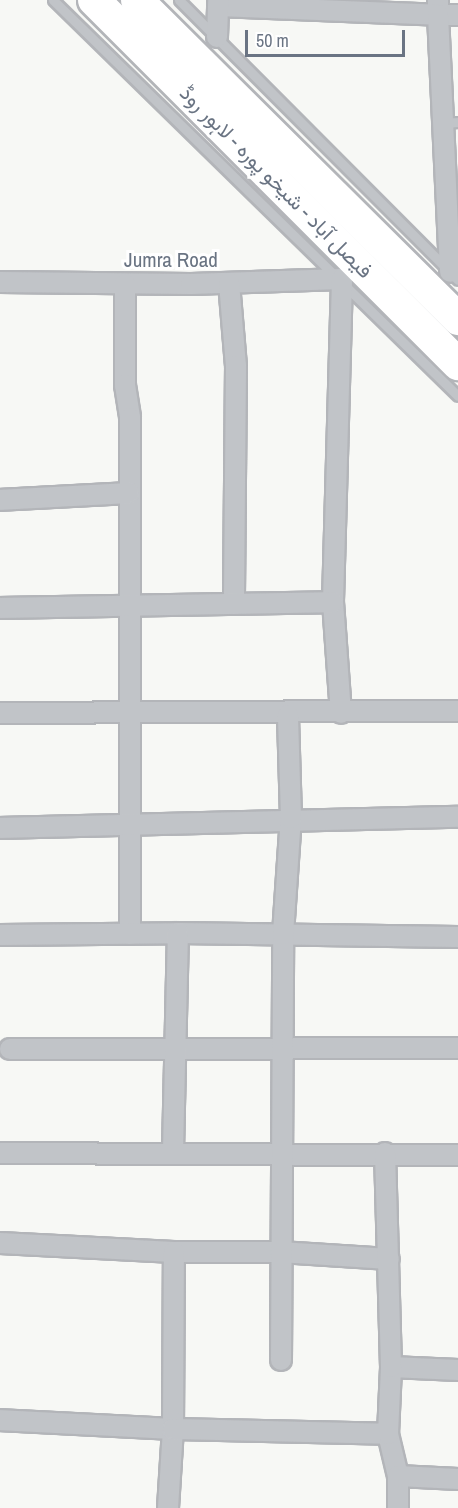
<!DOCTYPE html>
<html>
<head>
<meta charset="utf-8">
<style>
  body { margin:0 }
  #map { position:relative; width:458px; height:1508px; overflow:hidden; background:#f7f8f5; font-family:"Archivo Narrow",Vazirmatn,sans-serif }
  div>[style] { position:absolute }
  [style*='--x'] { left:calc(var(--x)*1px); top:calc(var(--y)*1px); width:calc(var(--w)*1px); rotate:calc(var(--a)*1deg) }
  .roads { filter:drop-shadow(2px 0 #b3b5b9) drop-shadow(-2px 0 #b3b5b9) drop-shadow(0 2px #b3b5b9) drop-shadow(0 -2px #b3b5b9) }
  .service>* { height:9px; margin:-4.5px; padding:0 4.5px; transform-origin:4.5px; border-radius:4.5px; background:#c1c4c8 }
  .minor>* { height:20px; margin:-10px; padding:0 10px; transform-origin:10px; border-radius:10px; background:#c1c4c8 }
  .trunk>* { height:32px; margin:-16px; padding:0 16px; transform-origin:16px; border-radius:16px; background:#fff }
  span { translate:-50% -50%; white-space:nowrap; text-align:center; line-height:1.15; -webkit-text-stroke:6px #fff; paint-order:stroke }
  .street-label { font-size:21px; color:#6a7483 }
  .scale { position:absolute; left:245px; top:30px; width:160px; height:27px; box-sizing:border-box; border:3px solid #6a7483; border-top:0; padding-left:8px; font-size:18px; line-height:21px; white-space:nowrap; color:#6a7483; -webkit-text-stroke:4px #fff; paint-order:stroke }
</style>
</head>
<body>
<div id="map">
  <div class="roads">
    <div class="service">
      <i style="--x:53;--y:0;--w:566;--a:44.36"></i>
      <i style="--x:179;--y:0;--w:395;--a:45.1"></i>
      <i style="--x:443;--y:123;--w:15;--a:-4"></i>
    </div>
    <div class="minor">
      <i style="--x:438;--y:0;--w:15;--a:90"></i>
      <i style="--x:438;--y:15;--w:20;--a:0"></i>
      <i style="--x:218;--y:6;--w:220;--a:2.3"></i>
      <i style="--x:438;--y:15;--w:257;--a:87.3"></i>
      <i style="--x:217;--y:37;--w:37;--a:-88"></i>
      <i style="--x:0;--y:282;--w:191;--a:0.6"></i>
      <i style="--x:191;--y:284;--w:151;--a:-1.9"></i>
      <i style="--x:342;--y:279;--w:323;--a:91.6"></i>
      <i style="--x:333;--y:602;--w:111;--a:85.9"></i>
      <i style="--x:229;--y:283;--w:83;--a:85.2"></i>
      <i style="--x:236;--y:366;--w:238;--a:90.5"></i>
      <i style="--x:125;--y:284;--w:101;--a:90"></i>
      <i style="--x:125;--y:385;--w:33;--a:81"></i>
      <i style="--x:130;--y:418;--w:516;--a:90"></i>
      <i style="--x:0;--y:500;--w:129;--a:-3.1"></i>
      <i style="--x:0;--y:608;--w:333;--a:-1"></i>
      <i style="--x:0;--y:713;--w:458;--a:-0.3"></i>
      <i style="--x:0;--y:828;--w:458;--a:-1.4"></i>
      <i style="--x:0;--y:935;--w:178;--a:-0.6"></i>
      <i style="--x:178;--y:933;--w:280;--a:0.8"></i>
      <i style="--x:10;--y:1049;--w:448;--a:-0.1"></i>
      <i style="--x:173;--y:1151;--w:218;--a:-88.7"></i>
      <i style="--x:0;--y:1153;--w:458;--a:0.3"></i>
      <i style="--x:0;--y:1243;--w:174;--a:3"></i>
      <i style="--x:174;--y:1252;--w:106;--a:0"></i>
      <i style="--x:280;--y:1252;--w:109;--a:3.7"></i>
      <i style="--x:281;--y:1360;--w:426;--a:-89.7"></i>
      <i style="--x:283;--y:934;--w:116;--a:-86.1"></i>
      <i style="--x:291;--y:818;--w:103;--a:-91.7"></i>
      <i style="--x:391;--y:1367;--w:67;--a:2.6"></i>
      <i style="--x:0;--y:1420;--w:173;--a:3"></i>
      <i style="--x:173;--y:1429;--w:177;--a:-89.7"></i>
      <i style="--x:388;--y:1434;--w:43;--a:76.6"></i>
      <i style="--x:398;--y:1476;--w:32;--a:90"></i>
      <i style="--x:398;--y:1476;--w:60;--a:2.9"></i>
      <i style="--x:168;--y:1508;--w:79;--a:-86.4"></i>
      <i style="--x:173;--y:1429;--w:215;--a:1.3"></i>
      <i style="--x:388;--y:1434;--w:67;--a:-87.4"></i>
      <i style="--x:391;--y:1367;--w:214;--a:-91.6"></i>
    </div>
    <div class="trunk">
      <i style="--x:94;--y:0;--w:515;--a:45"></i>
      <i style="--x:137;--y:0;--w:453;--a:44.8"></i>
    </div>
  </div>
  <div class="street-label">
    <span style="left:276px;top:182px;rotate:45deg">فیصل آباد - شیخو پورہ - لاہور روڈ</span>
    <span style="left:171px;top:260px">Jumra Road</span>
  </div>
  <div class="scale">50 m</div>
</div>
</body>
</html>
